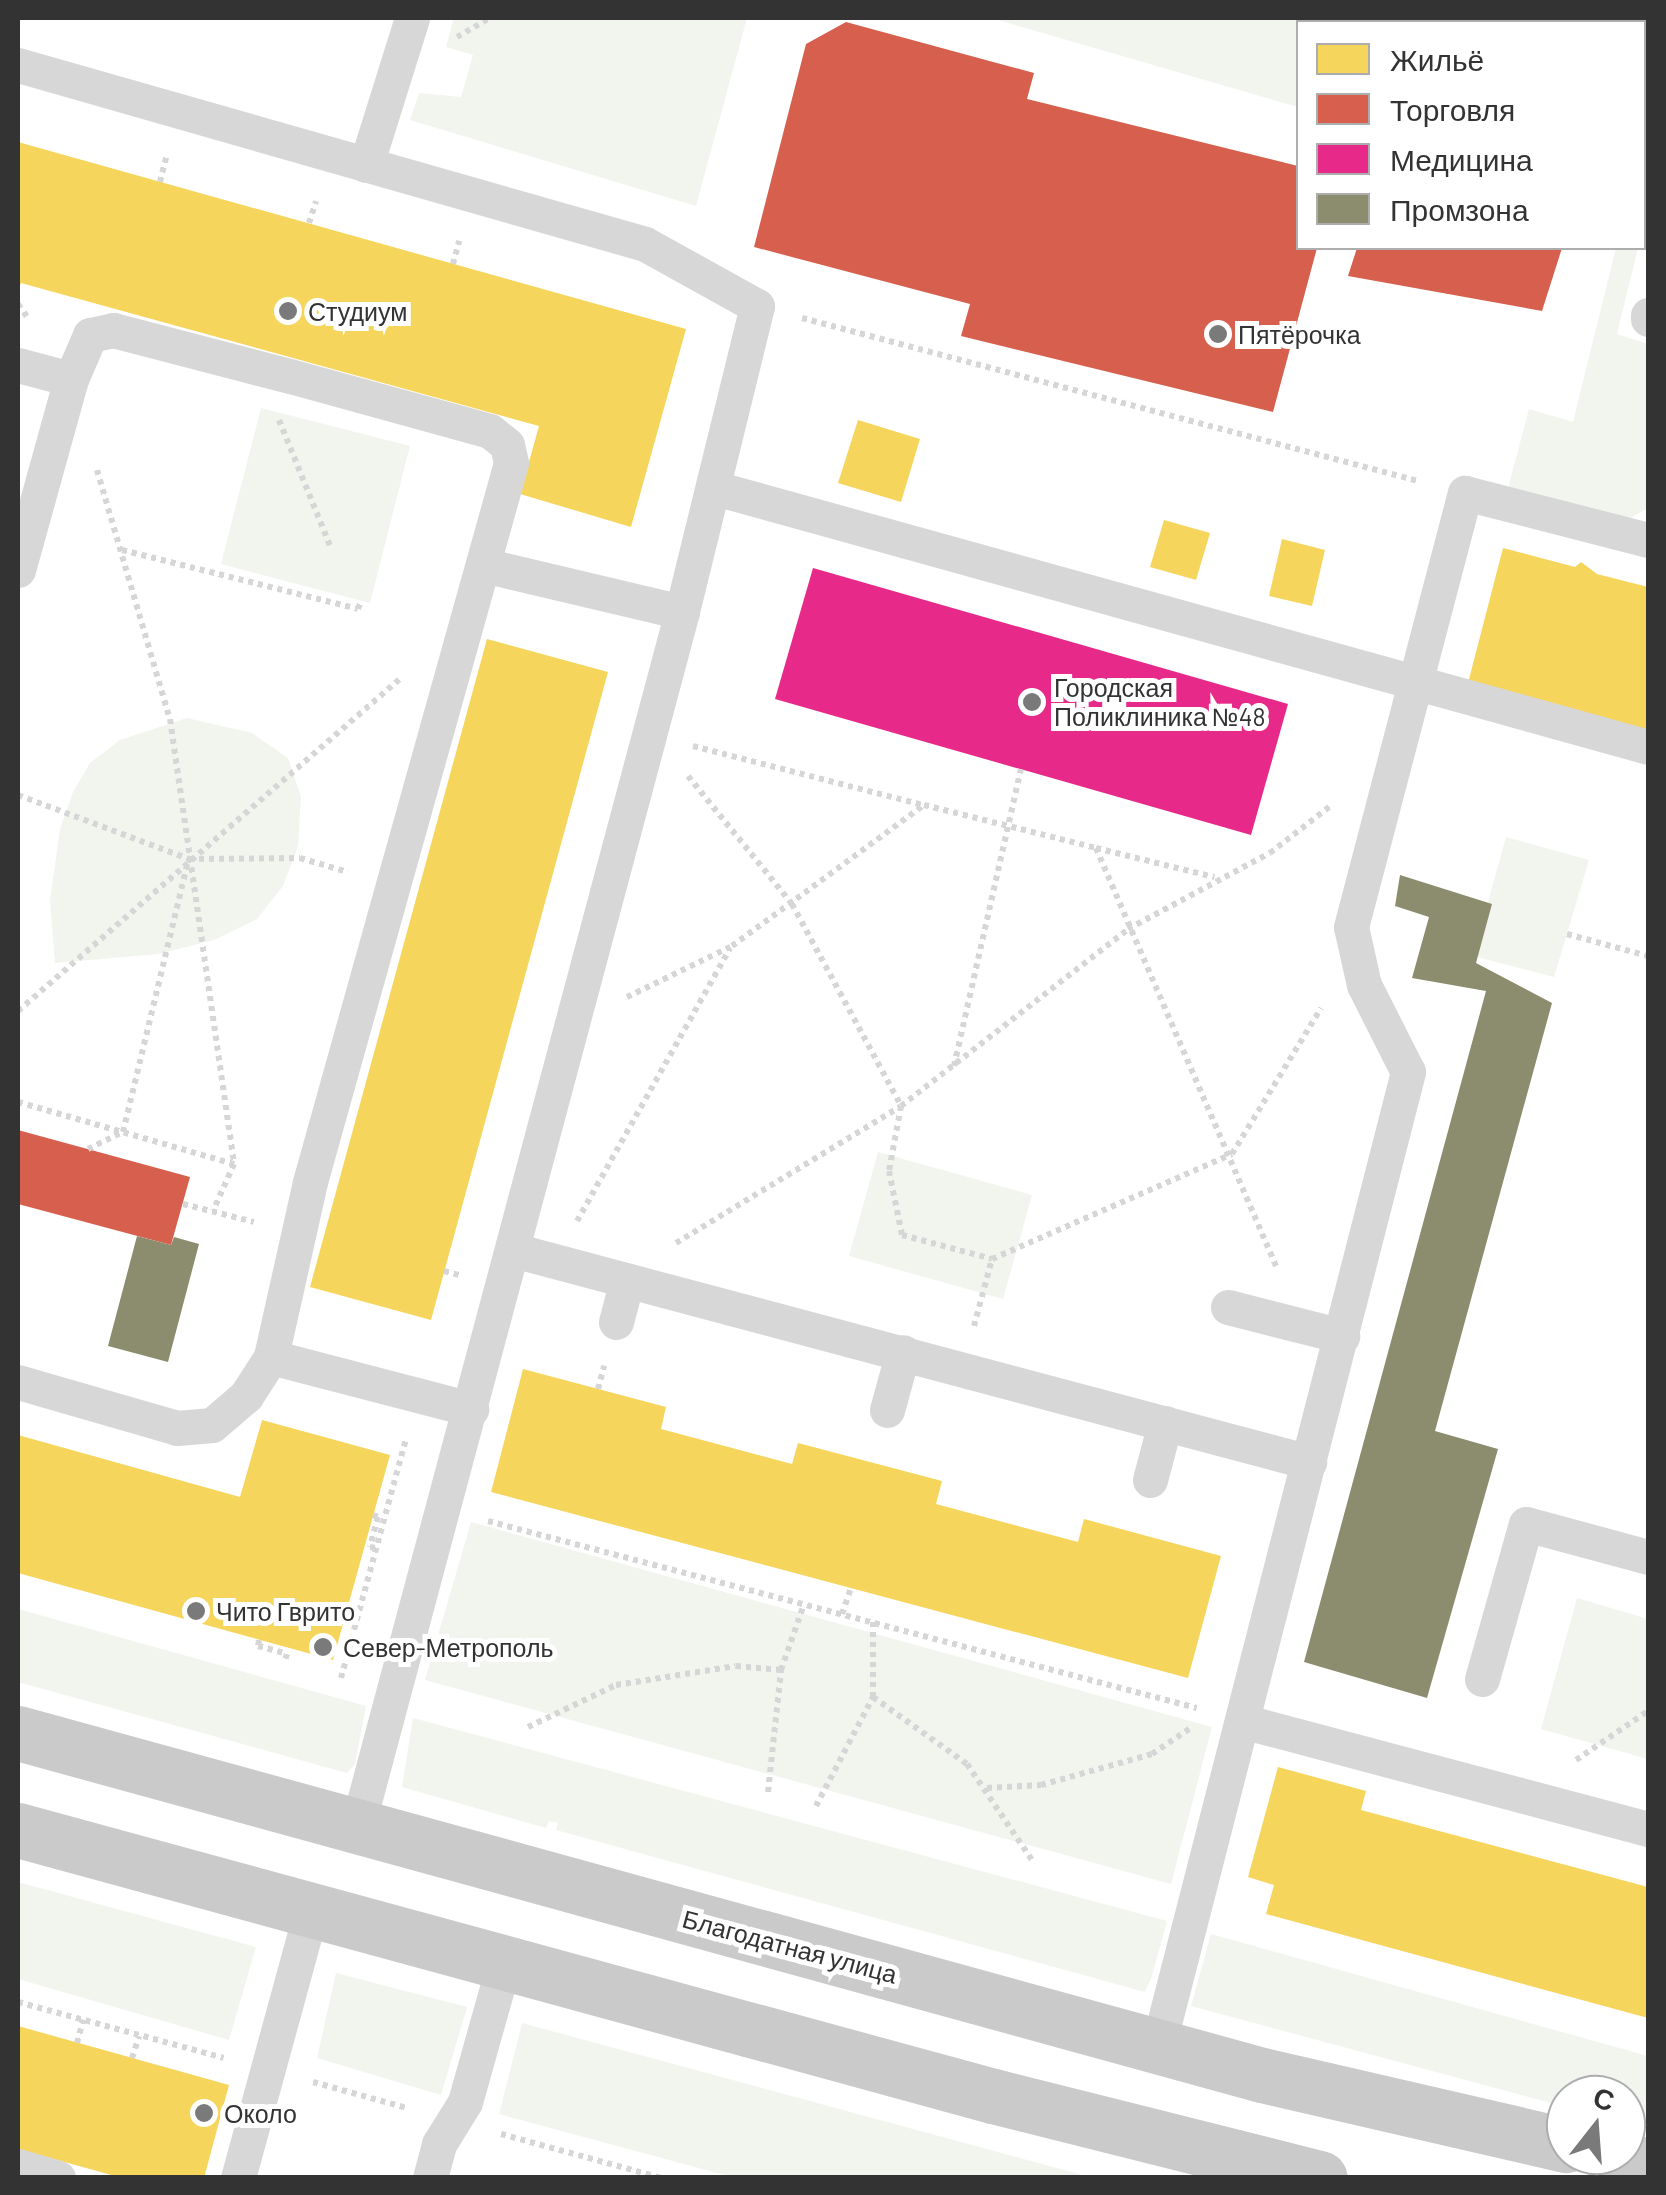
<!DOCTYPE html>
<html>
<head>
<meta charset="utf-8">
<style>
  body { margin:0 }
  #map { position:relative; width:1666px; height:2195px; overflow:hidden; background:#fff; font-family:Barlow,sans-serif }
  div>[style] { position:absolute }
  [style*='--x'] { left:calc(var(--x)*1px); top:calc(var(--y)*1px); width:calc(var(--w)*1px); rotate:calc(var(--a)*1deg) }
  .green>* { inset:0; background:#f1f5ed }
  .homes>* { inset:0; background:#f6d55c }
  .shops>* { inset:0; background:#d6604d }
  .health>* { inset:0; background:#e7298a }
  .industry>* { inset:0; background:#8c8c6e }
  .path>* { height:6px; margin-top:-3px; transform-origin:0; background:repeating-linear-gradient(90deg,#d6d6d6 0 5px,transparent 0 10px) }
  .lane>* { height:35px; margin:-17.5px; padding:0 17.5px; transform-origin:17.5px; border-radius:17.5px; background:#d7d7d7 }
  .primary>* { height:55px; margin:-27.5px; padding:0 27.5px; transform-origin:27.5px; border-radius:27.5px; background:#cacaca }
  .dots>* { width:28px; height:28px; translate:-50% -50%; box-sizing:border-box; border:5px solid #fff; border-radius:50% }
  span { translate:-50% -50%; white-space:nowrap; text-align:center; line-height:1.15; -webkit-text-stroke:10px #fff; paint-order:stroke }
  .poi-label { font-size:25px; color:#333 }
  .left { translate:0 -50%; text-align:left }
  .street-label { font-size:25px; color:#333 }
  .frame { position:absolute; inset:0; border:20px solid #333; pointer-events:none }
  .legend { position:absolute; left:1296px; top:20px; width:350px; height:230px; box-sizing:border-box; background:#fff; border:2px solid #adadad; margin:0; padding:12px 18px; list-style:none; font-size:30px; color:#333 }
  .legend li { display:flex; align-items:center; gap:20px; height:50px }
  .legend b { width:50px; border:2px solid #adadad }
  .north { position:absolute; left:1546px; top:2075px; width:100px; height:100px; box-sizing:border-box; background:#fff; border:2px solid #adadad; border-radius:50%; rotate:17deg; font-size:28px; font-weight:700; line-height:40px; text-align:center; color:#333 }
  .north::after { content:''; display:block; margin:auto; width:35px; height:45px; background:#7a7a7a; clip-path:polygon(50% 0,100% 100%,50% 72%,0 100%) }
</style>
</head>
<body>
<div id="map">
  <div class="green">
    <i style="clip-path:polygon(454px 18px,747px 18px,696px 206px,410px 120px,419px 93px,461px 97px,473px 55px,446px 47px)"></i>
    <i style="clip-path:polygon(991px 18px,1359px 18px,1377px 22px,1298px 22px,1298px 107px)"></i>
    <i style="clip-path:polygon(1644px 46px,1648px 203px,1644px 224px)"></i>
    <i style="clip-path:polygon(1616px 248px,1638px 248px,1617px 334px,1648px 344px,1648px 508px,1616px 526px,1506px 496px,1529px 409px,1573px 422px)"></i>
    <i style="clip-path:polygon(261px 408px,410px 446px,370px 603px,221px 564px)"></i>
    <i style="clip-path:polygon(187px 718px,252px 733px,288px 758px,301px 797px,298px 846px,283px 886px,257px 919px,214px 940px,158px 954px,55px 963px,50px 901px,60px 829px,73px 792px,90px 763px,120px 740px)"></i>
    <i style="clip-path:polygon(1506px 837px,1589px 860px,1554px 977px,1473px 956px)"></i>
    <i style="clip-path:polygon(878px 1152px,1032px 1195px,1003px 1299px,849px 1256px)"></i>
    <i style="clip-path:polygon(471px 1522px,1212px 1727px,1171px 1884px,425px 1680px)"></i>
    <i style="clip-path:polygon(1577px 1598px,1648px 1619px,1648px 1759px,1541px 1729px)"></i>
    <i style="clip-path:polygon(18px 1609px,366px 1706px,355px 1764px,347px 1773px,18px 1682px)"></i>
    <i style="clip-path:polygon(413px 1718px,1167px 1921px,1152px 1976px,1145px 1992px,556px 1830px,558px 1823px,549px 1821px,546px 1828px,402px 1787px)"></i>
    <i style="clip-path:polygon(18px 1882px,256px 1947px,229px 2040px,18px 1979px)"></i>
    <i style="clip-path:polygon(1211px 1934px,1648px 2056px,1648px 2129px,1626px 2123px,1626px 2095px,1566px 2095px,1566px 2107px,1191px 2006px)"></i>
    <i style="clip-path:polygon(336px 1973px,467px 2007px,441px 2095px,317px 2058px)"></i>
    <i style="clip-path:polygon(522px 2023px,1090px 2177px,732px 2177px,499px 2114px)"></i>
  </div>
  <div class="homes">
    <i style="clip-path:polygon(18px 142px,686px 329px,631px 527px,520px 494px,539px 426px,21px 283px,18px 290px)"></i>
    <i style="clip-path:polygon(858px 420px,920px 439px,901px 502px,838px 483px)"></i>
    <i style="clip-path:polygon(1164px 520px,1210px 533px,1196px 580px,1150px 567px)"></i>
    <i style="clip-path:polygon(1282px 539px,1325px 550px,1312px 606px,1269px 596px)"></i>
    <i style="clip-path:polygon(1503px 548px,1575px 567px,1581px 562px,1597px 574px,1648px 587px,1648px 732px,1468px 683px)"></i>
    <i style="clip-path:polygon(487px 639px,608px 672px,431px 1320px,310px 1287px)"></i>
    <i style="clip-path:polygon(523px 1369px,666px 1407px,661px 1429px,792px 1464px,798px 1443px,942px 1481px,936px 1504px,1078px 1542px,1084px 1519px,1221px 1556px,1188px 1678px,491px 1492px)"></i>
    <i style="clip-path:polygon(262px 1420px,390px 1455px,333px 1660px,18px 1573px,18px 1435px,240px 1497px)"></i>
    <i style="clip-path:polygon(1278px 1767px,1366px 1791px,1361px 1810px,1648px 1887px,1648px 2018px,1266px 1914px,1274px 1885px,1248px 1877px)"></i>
    <i style="clip-path:polygon(18px 2026px,229px 2085px,204px 2178px,122px 2178px,18px 2149px)"></i>
  </div>
  <div class="shops">
    <i style="clip-path:polygon(846px 22px,1034px 73px,1027px 99px,1298px 166px,1298px 248px,1317px 248px,1273px 412px,961px 336px,970px 304px,754px 247px,806px 44px)"></i>
    <i style="clip-path:polygon(1357px 248px,1562px 248px,1542px 311px,1348px 276px)"></i>
    <i style="clip-path:polygon(18px 1130px,190px 1177px,171px 1245px,18px 1204px)"></i>
  </div>
  <div class="health">
    <i style="clip-path:polygon(813px 568px,1288px 704px,1251px 835px,775px 699px)"></i>
  </div>
  <div class="industry">
    <i style="clip-path:polygon(1400px 875px,1492px 904px,1476px 963px,1552px 1003px,1435px 1431px,1498px 1449px,1427px 1698px,1304px 1662px,1486px 991px,1412px 978px,1429px 917px,1395px 906px)"></i>
    <i style="clip-path:polygon(137px 1236px,171px 1245px,174px 1237px,199px 1244px,168px 1362px,108px 1346px)"></i>
  </div>
  <div class="path">
    <i style="--x:457;--y:37;--w:38;--a:-30"></i>
    <i style="--x:160;--y:182;--w:29;--a:-76"></i>
    <i style="--x:309;--y:223;--w:23;--a:-72"></i>
    <i style="--x:453;--y:264;--w:24;--a:-75"></i>
    <i style="--x:18;--y:304;--w:19;--a:55"></i>
    <i style="--x:802;--y:318;--w:637;--a:14.82"></i>
    <i style="--x:279;--y:420;--w:138;--a:67.9"></i>
    <i style="--x:97;--y:470;--w:259;--a:73.7"></i>
    <i style="--x:170;--y:719;--w:450;--a:81.8"></i>
    <i style="--x:122;--y:550;--w:243;--a:14"></i>
    <i style="--x:358;--y:609;--w:9;--a:-69"></i>
    <i style="--x:693;--y:746;--w:237;--a:14.4"></i>
    <i style="--x:688;--y:776;--w:165;--a:50.9"></i>
    <i style="--x:792;--y:904;--w:230;--a:61.6"></i>
    <i style="--x:901;--y:1106;--w:66;--a:100.5"></i>
    <i style="--x:889;--y:1171;--w:65;--a:78.5"></i>
    <i style="--x:902;--y:1235;--w:93;--a:14.9"></i>
    <i style="--x:18;--y:795;--w:183;--a:20.5"></i>
    <i style="--x:189;--y:859;--w:111;--a:-0.5"></i>
    <i style="--x:300;--y:858;--w:50;--a:16.3"></i>
    <i style="--x:1096;--y:848;--w:122;--a:13.8"></i>
    <i style="--x:1567;--y:934;--w:84;--a:15.2"></i>
    <i style="--x:627;--y:997;--w:117;--a:-25.9"></i>
    <i style="--x:732;--y:946;--w:238;--a:-36.3"></i>
    <i style="--x:924;--y:805;--w:177;--a:14"></i>
    <i style="--x:1096;--y:848;--w:460;--a:66.7"></i>
    <i style="--x:18;--y:1011;--w:509;--a:-41.02"></i>
    <i style="--x:954;--y:1066;--w:304;--a:-77.3"></i>
    <i style="--x:18;--y:1102;--w:225;--a:16"></i>
    <i style="--x:234;--y:1164;--w:51;--a:114.1"></i>
    <i style="--x:88;--y:1149;--w:39;--a:-26"></i>
    <i style="--x:123;--y:1132;--w:275;--a:-76.5"></i>
    <i style="--x:183;--y:1204;--w:73;--a:14.2"></i>
    <i style="--x:577;--y:1221;--w:313;--a:-60.7"></i>
    <i style="--x:676;--y:1243;--w:263;--a:-31.3"></i>
    <i style="--x:901;--y:1106;--w:288;--a:-37.9"></i>
    <i style="--x:1128;--y:929;--w:161;--a:-28.2"></i>
    <i style="--x:1270;--y:853;--w:80;--a:-37.9"></i>
    <i style="--x:444;--y:1271;--w:16;--a:15"></i>
    <i style="--x:974;--y:1326;--w:69;--a:-75"></i>
    <i style="--x:992;--y:1259;--w:262;--a:-23.6"></i>
    <i style="--x:1232;--y:1154;--w:171;--a:-58.6"></i>
    <i style="--x:598;--y:1389;--w:24;--a:-75"></i>
    <i style="--x:373;--y:1515;--w:5;--a:22"></i>
    <i style="--x:378;--y:1517;--w:31;--a:105"></i>
    <i style="--x:370;--y:1547;--w:6;--a:9"></i>
    <i style="--x:488;--y:1521;--w:733;--a:14.78"></i>
    <i style="--x:842;--y:1614;--w:28;--a:-71"></i>
    <i style="--x:259;--y:1640;--w:6;--a:99"></i>
    <i style="--x:258;--y:1646;--w:30;--a:15"></i>
    <i style="--x:287;--y:1654;--w:9;--a:108"></i>
    <i style="--x:341;--y:1678;--w:249;--a:-74.8"></i>
    <i style="--x:873;--y:1697;--w:115;--a:35.5"></i>
    <i style="--x:967;--y:1764;--w:120;--a:55.9"></i>
    <i style="--x:528;--y:1727;--w:98;--a:-25.5"></i>
    <i style="--x:616;--y:1685;--w:121;--a:-9"></i>
    <i style="--x:736;--y:1666;--w:45;--a:5.1"></i>
    <i style="--x:1576;--y:1760;--w:87;--a:-34.2"></i>
    <i style="--x:987;--y:1788;--w:54;--a:-3.2"></i>
    <i style="--x:1041;--y:1785;--w:115;--a:-15.6"></i>
    <i style="--x:1152;--y:1754;--w:45;--a:-34"></i>
    <i style="--x:768;--y:1792;--w:123;--a:-83.9"></i>
    <i style="--x:781;--y:1670;--w:70;--a:-70.8"></i>
    <i style="--x:816;--y:1806;--w:123;--a:-62.4"></i>
    <i style="--x:873;--y:1697;--w:75;--a:-90"></i>
    <i style="--x:18;--y:2002;--w:213;--a:15.2"></i>
    <i style="--x:77;--y:2043;--w:24;--a:-75"></i>
    <i style="--x:132;--y:2058;--w:23;--a:-72"></i>
    <i style="--x:313;--y:2082;--w:98;--a:15.5"></i>
    <i style="--x:501;--y:2134;--w:167;--a:15.3"></i>
  </div>
  <div class="lane">
    <i style="--x:18;--y:65;--w:652;--a:15.93"></i>
    <i style="--x:645;--y:244;--w:128;--a:29"></i>
    <i style="--x:757;--y:306;--w:315;--a:103.8"></i>
    <i style="--x:366;--y:165;--w:154;--a:-72.6"></i>
    <i style="--x:1648;--y:315;--w:4;--a:90"></i>
    <i style="--x:18;--y:365;--w:55;--a:14.8"></i>
    <i style="--x:715;--y:488;--w:968;--a:15.51"></i>
    <i style="--x:18;--y:570;--w:198;--a:-74.5"></i>
    <i style="--x:71;--y:379;--w:48;--a:-66.6"></i>
    <i style="--x:90;--y:335;--w:24;--a:-12"></i>
    <i style="--x:113;--y:330;--w:183;--a:14.6"></i>
    <i style="--x:290;--y:376;--w:207;--a:15.4"></i>
    <i style="--x:490;--y:431;--w:22;--a:39"></i>
    <i style="--x:507;--y:445;--w:18;--a:77"></i>
    <i style="--x:511;--y:463;--w:747;--a:105.62"></i>
    <i style="--x:310;--y:1182;--w:179;--a:102.6"></i>
    <i style="--x:271;--y:1357;--w:207;--a:14.6"></i>
    <i style="--x:513;--y:1250;--w:824;--a:14.91"></i>
    <i style="--x:1228;--y:1307;--w:118;--a:14.3"></i>
    <i style="--x:616;--y:1322;--w:43;--a:-75.3"></i>
    <i style="--x:18;--y:1382;--w:166;--a:16.1"></i>
    <i style="--x:177;--y:1428;--w:35;--a:-5"></i>
    <i style="--x:212;--y:1425;--w:45;--a:-40.5"></i>
    <i style="--x:246;--y:1396;--w:46;--a:-57.3"></i>
    <i style="--x:887;--y:1410;--w:60;--a:-74.6"></i>
    <i style="--x:1150;--y:1480;--w:59;--a:-75.3"></i>
    <i style="--x:1482;--y:1679;--w:161;--a:-74.2"></i>
    <i style="--x:1526;--y:1524;--w:126;--a:15.1"></i>
    <i style="--x:1246;--y:1722;--w:416;--a:14.9"></i>
    <i style="--x:357;--y:1828;--w:1259;--a:-75.04"></i>
    <i style="--x:682;--y:612;--w:204;--a:-166.7"></i>
    <i style="--x:1158;--y:2047;--w:1007;--a:-75.62"></i>
    <i style="--x:1408;--y:1072;--w:97;--a:-116.8"></i>
    <i style="--x:1364;--y:985;--w:59;--a:-102.6"></i>
    <i style="--x:1351;--y:927;--w:449;--a:-75.3"></i>
    <i style="--x:1465;--y:493;--w:189;--a:14.4"></i>
    <i style="--x:18;--y:2166;--w:42;--a:16.7"></i>
    <i style="--x:238;--y:2178;--w:280;--a:-74.7"></i>
    <i style="--x:430;--y:2178;--w:35;--a:-75"></i>
    <i style="--x:439;--y:2144;--w:49;--a:-58.2"></i>
    <i style="--x:465;--y:2102;--w:144;--a:-74.3"></i>
  </div>
  <div class="primary">
    <i style="--x:18;--y:1733;--w:1290;--a:15.37"></i>
    <i style="--x:1262;--y:2075;--w:312;--a:13"></i>
    <i style="--x:18;--y:1830;--w:1011;--a:15.26"></i>
    <i style="--x:993;--y:2096;--w:337;--a:14.1"></i>
    <i style="--x:1607;--y:2155;--w:42;--a:15"></i>
  </div>
  <div class="dots">
    <i style="left:288px;top:311px;background:#7a7a7a"></i>
    <i style="left:1218px;top:334px;background:#7a7a7a"></i>
    <i style="left:1032px;top:702px;background:#7a7a7a"></i>
    <i style="left:196px;top:1611px;background:#7a7a7a"></i>
    <i style="left:323px;top:1647px;background:#7a7a7a"></i>
    <i style="left:204px;top:2113px;background:#7a7a7a"></i>
  </div>
  <div class="poi-label">
    <span class="left" style="left:308px;top:311px">Студиум</span>
    <span class="left" style="left:1238px;top:334px">Пятёрочка</span>
    <span class="left" style="left:1054px;top:702px">Городская<br>Поликлиника №48</span>
    <span class="left" style="left:216px;top:1611px">Чито Гврито</span>
    <span class="left" style="left:343px;top:1647px">Север-Метрополь</span>
    <span class="left" style="left:224px;top:2113px">Около</span>
  </div>
  <div class="street-label">
    <span style="left:790px;top:1946px;rotate:15deg">Благодатная улица</span>
  </div>
  <div class="frame"></div>
  <ul class="legend">
  <li><b style="height:28px;background:#f6d55c"></b>Жильё</li>
  <li><b style="height:28px;background:#d6604d"></b>Торговля</li>
  <li><b style="height:28px;background:#e7298a"></b>Медицина</li>
  <li><b style="height:28px;background:#8c8c6e"></b>Промзона</li>
  </ul>
  <div class="north">С</div>
</div>
</body>
</html>
